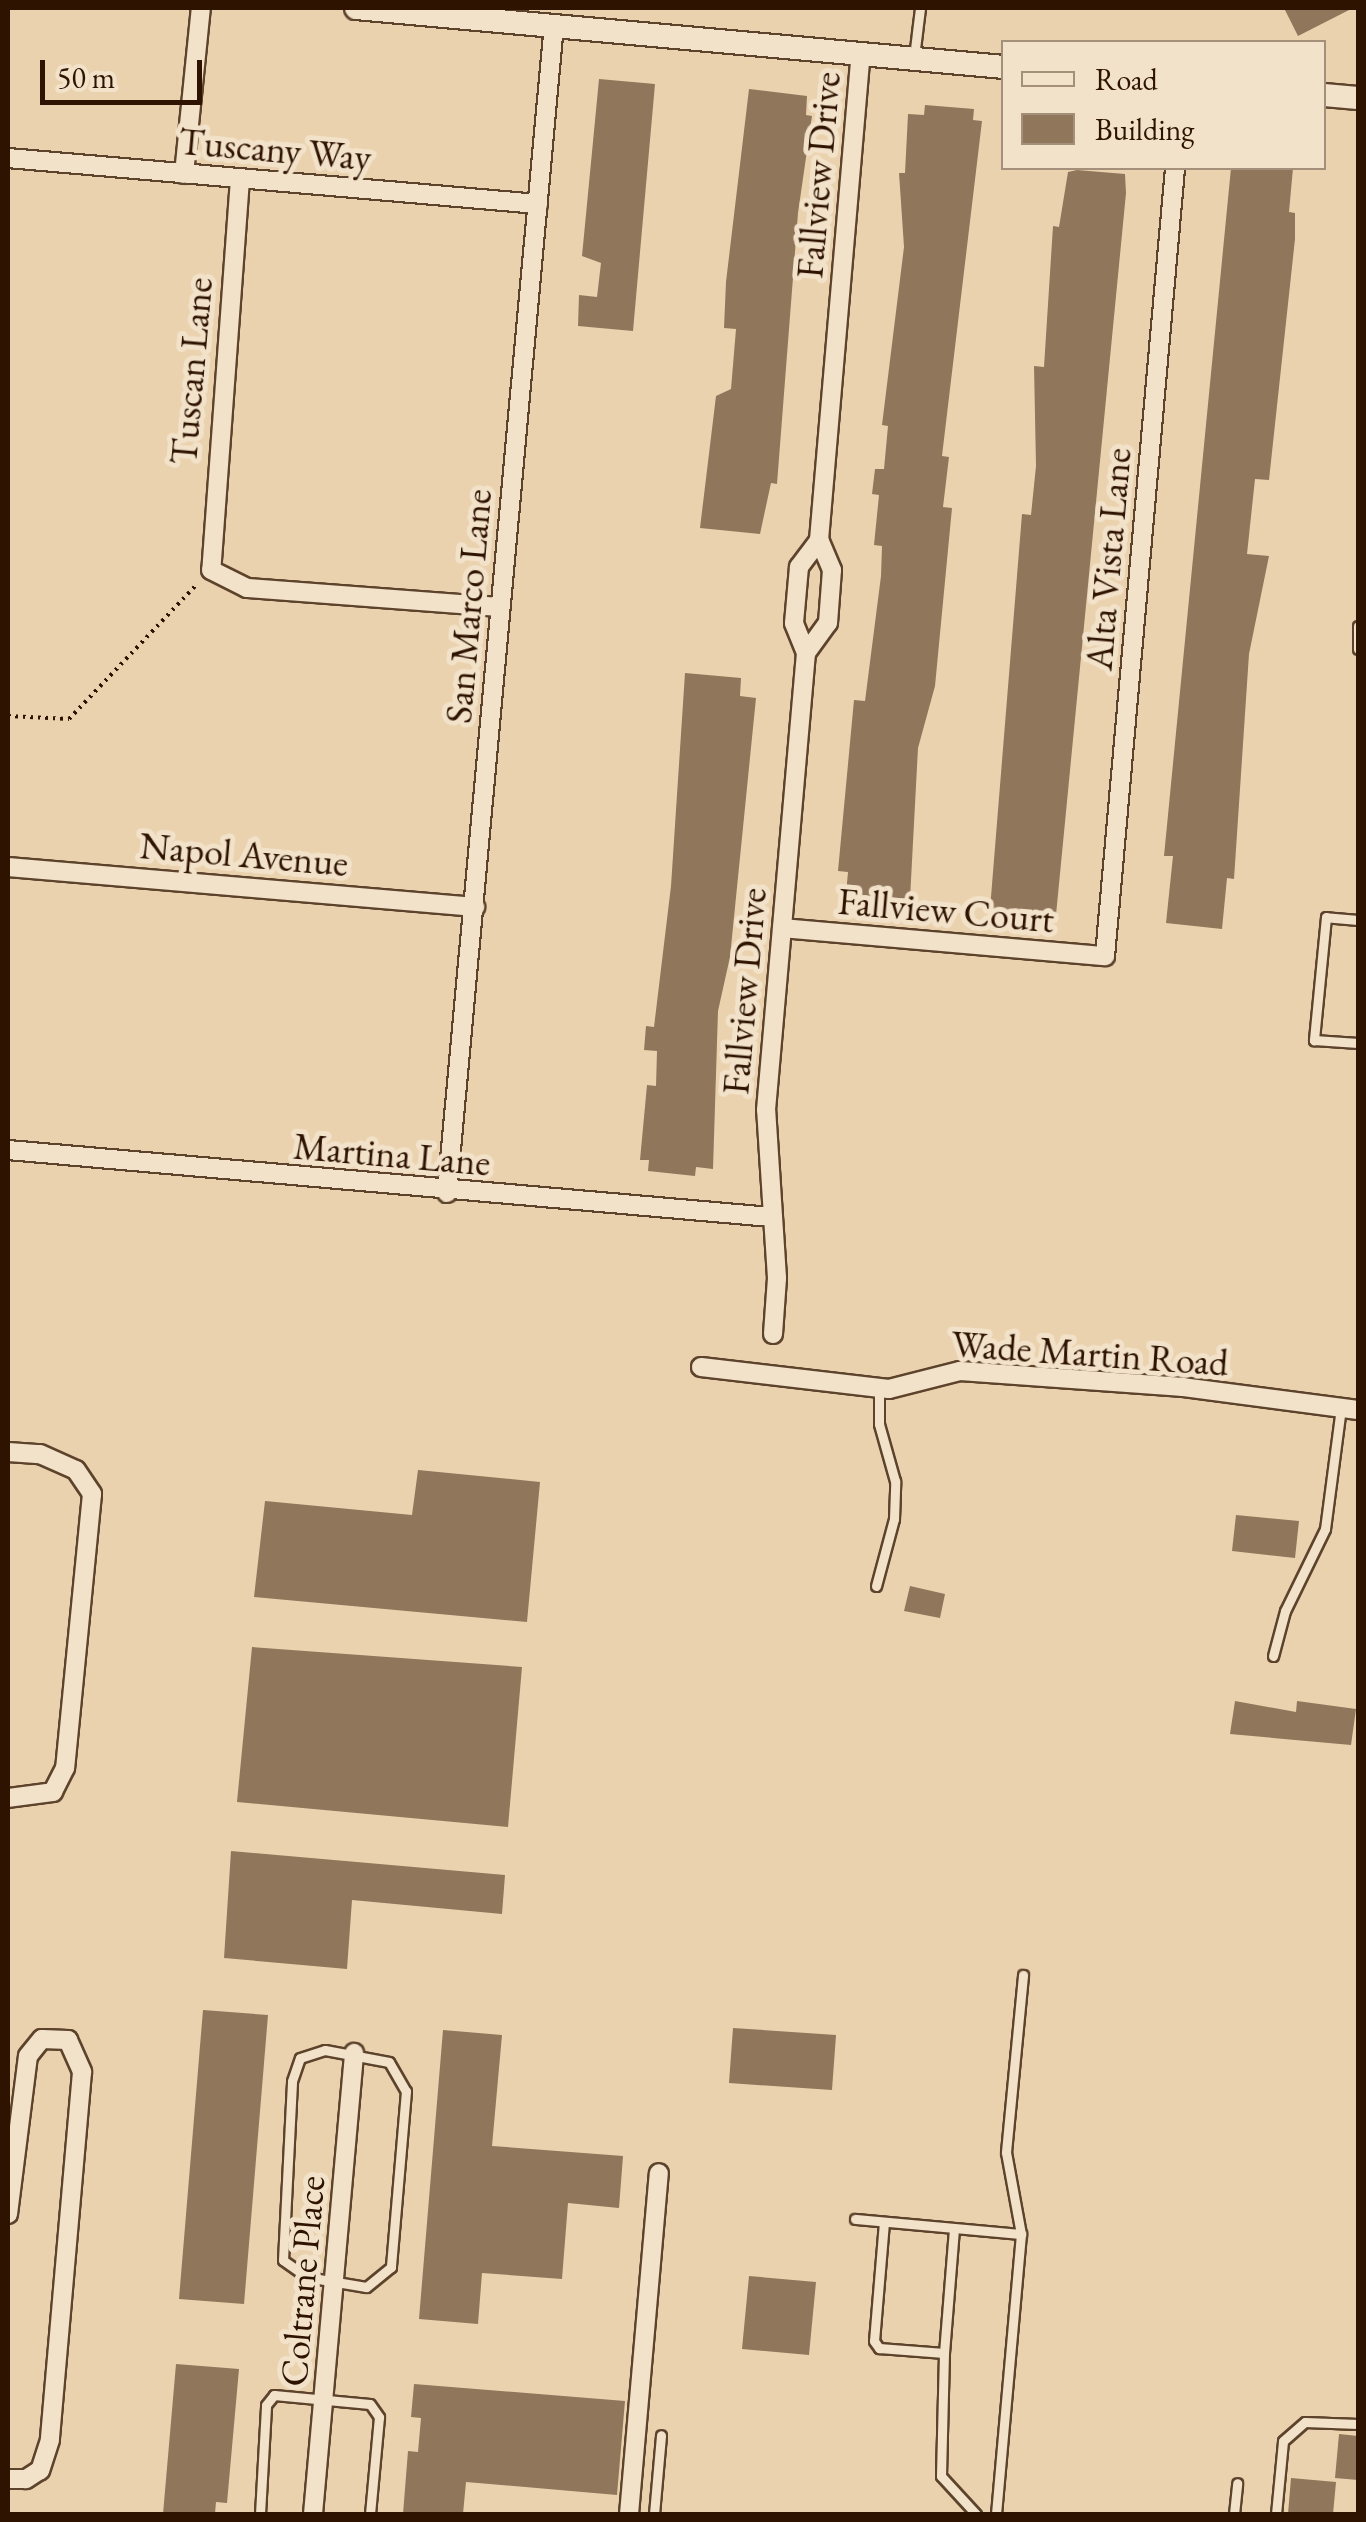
<!DOCTYPE html>
<html>
<head>
<meta charset="utf-8">
<style>
  body { margin:0 }
  #map { position:relative; width:1366px; height:2522px; overflow:hidden; background:#ebd2ae; font-family:"EB Garamond",serif }
  div>[style] { position:absolute }
  [style*='--x'] { left:calc(var(--x)*1px); top:calc(var(--y)*1px); width:calc(var(--w)*1px); rotate:calc(var(--a)*1deg) }
  .building>* { inset:0; background:#90765b }
  .path>* { height:4px; margin-top:-2px; transform-origin:0; background:repeating-linear-gradient(90deg,#2e1301 0 2.5px,transparent 0 7.5px) }
  .roads { filter:drop-shadow(2px 0 #5d432c) drop-shadow(-2px 0 #5d432c) drop-shadow(0 2px #5d432c) drop-shadow(0 -2px #5d432c) }
  .service>* { height:9px; margin:-4.5px; padding:0 4.5px; transform-origin:4.5px; border-radius:4.5px; background:#f2e2ca }
  .minor>* { height:18px; margin:-9px; padding:0 9px; transform-origin:9px; border-radius:9px; background:#f2e2ca }
  .tertiary>* { height:22px; margin:-11px; padding:0 11px; transform-origin:11px; border-radius:11px; background:#f2e2ca }
  span { translate:-50% -50%; white-space:nowrap; text-align:center; line-height:1.15; -webkit-text-stroke:10px #f2e2ca; paint-order:stroke }
  .street-label { font-size:38px; color:#2e1301 }
  .frame { position:absolute; inset:0; border:10px solid #2e1301; pointer-events:none }
  .legend { position:absolute; left:1001px; top:40px; width:325px; height:130px; box-sizing:border-box; background:#f2e2ca; border:2px solid #a48f7a; margin:0; padding:12px 18px; list-style:none; font-size:30px; color:#2e1301 }
  .legend li { display:flex; align-items:center; gap:20px; height:50px }
  .legend b { width:50px; border:2px solid #a48f7a }
  .scale { position:absolute; left:40px; top:60px; width:162px; height:45px; box-sizing:border-box; border:5px solid #2e1301; border-top:0; padding-left:12px; font-size:30px; line-height:35px; white-space:nowrap; color:#2e1301; -webkit-text-stroke:8px #f2e2ca; paint-order:stroke }
</style>
</head>
<body>
<div id="map">
  <div class="building">
    <i style="clip-path:polygon(1284px 8px,1353px 8px,1298px 36px)"></i>
    <i style="clip-path:polygon(599px 79px,655px 84px,633px 331px,578px 326px,579px 295px,597px 297px,601px 263px,582px 256px)"></i>
    <i style="clip-path:polygon(749px 89px,807px 96px,806px 115px,812px 116px,798px 213px,777px 484px,771px 483px,760px 534px,700px 528px,716px 396px,731px 389px,736px 329px,724px 328px,726px 282px)"></i>
    <i style="clip-path:polygon(925px 105px,974px 109px,973px 120px,982px 121px,942px 456px,949px 457px,943px 507px,952px 508px,935px 686px,918px 748px,910px 899px,846px 894px,848px 872px,838px 871px,854px 700px,865px 701px,881px 576px,882px 546px,874px 545px,879px 495px,872px 494px,875px 469px,884px 469px,888px 426px,882px 425px,904px 247px,899px 173px,905px 173px,908px 114px,924px 115px)"></i>
    <i style="clip-path:polygon(1231px 168px,1293px 168px,1289px 212px,1295px 213px,1295px 239px,1269px 480px,1255px 479px,1247px 554px,1269px 556px,1249px 654px,1234px 879px,1227px 878px,1222px 929px,1166px 923px,1173px 856px,1164px 856px)"></i>
    <i style="clip-path:polygon(1077px 170px,1125px 174px,1126px 193px,1056px 915px,990px 909px,1022px 514px,1031px 515px,1036px 466px,1034px 366px,1044px 367px,1053px 226px,1059px 227px,1068px 172px)"></i>
    <i style="clip-path:polygon(685px 673px,741px 678px,740px 696px,756px 698px,730px 957px,718px 1011px,713px 1169px,696px 1167px,695px 1176px,648px 1171px,649px 1160px,640px 1160px,647px 1085px,656px 1086px,657px 1051px,644px 1050px,646px 1026px,654px 1027px,671px 886px)"></i>
    <i style="clip-path:polygon(418px 1470px,540px 1482px,527px 1622px,254px 1597px,265px 1501px,412px 1515px)"></i>
    <i style="clip-path:polygon(1236px 1515px,1299px 1521px,1295px 1558px,1232px 1551px)"></i>
    <i style="clip-path:polygon(910px 1586px,945px 1594px,940px 1618px,904px 1611px)"></i>
    <i style="clip-path:polygon(252px 1647px,522px 1667px,508px 1827px,237px 1802px)"></i>
    <i style="clip-path:polygon(1235px 1701px,1296px 1712px,1297px 1701px,1356px 1709px,1351px 1745px,1230px 1734px)"></i>
    <i style="clip-path:polygon(231px 1851px,505px 1875px,502px 1914px,352px 1900px,347px 1969px,224px 1958px)"></i>
    <i style="clip-path:polygon(203px 2010px,268px 2015px,244px 2304px,179px 2299px)"></i>
    <i style="clip-path:polygon(733px 2028px,836px 2035px,832px 2090px,729px 2083px)"></i>
    <i style="clip-path:polygon(443px 2030px,502px 2035px,492px 2146px,623px 2156px,619px 2208px,568px 2203px,562px 2279px,482px 2273px,478px 2324px,419px 2319px)"></i>
    <i style="clip-path:polygon(749px 2276px,816px 2282px,809px 2355px,742px 2349px)"></i>
    <i style="clip-path:polygon(176px 2364px,239px 2369px,227px 2503px,216px 2502px,215px 2514px,163px 2514px)"></i>
    <i style="clip-path:polygon(414px 2384px,625px 2401px,617px 2495px,466px 2482px,463px 2514px,403px 2514px,408px 2451px,418px 2452px,421px 2418px,411px 2417px)"></i>
    <i style="clip-path:polygon(1339px 2434px,1358px 2436px,1358px 2480px,1335px 2478px)"></i>
    <i style="clip-path:polygon(1291px 2478px,1336px 2482px,1333px 2514px,1288px 2514px)"></i>
  </div>
  <div class="path">
    <i style="--x:8;--y:716;--w:61;--a:2.8"></i>
    <i style="--x:69;--y:719;--w:186;--a:-46.5"></i>
  </div>
  <div class="roads">
    <div class="service">
      <i style="--x:914;--y:57;--w:49;--a:-83"></i>
      <i style="--x:1358;--y:626;--w:23;--a:90"></i>
      <i style="--x:1358;--y:920;--w:32;--a:-175"></i>
      <i style="--x:1326;--y:917;--w:124;--a:95.6"></i>
      <i style="--x:1314;--y:1040;--w:44;--a:3.9"></i>
      <i style="--x:876;--y:1586;--w:69;--a:-75"></i>
      <i style="--x:894;--y:1519;--w:38;--a:-88"></i>
      <i style="--x:895;--y:1481;--w:59;--a:-105.7"></i>
      <i style="--x:879;--y:1424;--w:37;--a:-90"></i>
      <i style="--x:1273;--y:1656;--w:47;--a:-75.1"></i>
      <i style="--x:1285;--y:1611;--w:91;--a:-64"></i>
      <i style="--x:1325;--y:1529;--w:122;--a:-82.5"></i>
      <i style="--x:325;--y:2050;--w:65;--a:10.6"></i>
      <i style="--x:389;--y:2062;--w:34;--a:60"></i>
      <i style="--x:406;--y:2091;--w:177;--a:94.9"></i>
      <i style="--x:391;--y:2267;--w:32;--a:141"></i>
      <i style="--x:366;--y:2287;--w:60;--a:-170.4"></i>
      <i style="--x:307;--y:2277;--w:29;--a:-145"></i>
      <i style="--x:283;--y:2260;--w:179;--a:-87.1"></i>
      <i style="--x:292;--y:2081;--w:24;--a:-71"></i>
      <i style="--x:300;--y:2058;--w:26;--a:-18"></i>
      <i style="--x:855;--y:2219;--w:167;--a:5.2"></i>
      <i style="--x:884;--y:2222;--w:119;--a:94.8"></i>
      <i style="--x:874;--y:2341;--w:9;--a:54"></i>
      <i style="--x:879;--y:2348;--w:65;--a:4.4"></i>
      <i style="--x:944;--y:2353;--w:123;--a:91.4"></i>
      <i style="--x:941;--y:2476;--w:52;--a:47.4"></i>
      <i style="--x:944;--y:2353;--w:125;--a:-85.4"></i>
      <i style="--x:260;--y:2514;--w:109;--a:-86.8"></i>
      <i style="--x:266;--y:2405;--w:13;--a:-51"></i>
      <i style="--x:274;--y:2395;--w:96;--a:5.4"></i>
      <i style="--x:370;--y:2404;--w:16;--a:55"></i>
      <i style="--x:379;--y:2417;--w:97;--a:95.3"></i>
      <i style="--x:654;--y:2514;--w:79;--a:-84.9"></i>
      <i style="--x:996;--y:2514;--w:281;--a:-84.9"></i>
      <i style="--x:1021;--y:2234;--w:83;--a:-100.4"></i>
      <i style="--x:1006;--y:2152;--w:178;--a:-84.5"></i>
      <i style="--x:1234;--y:2514;--w:31;--a:-84"></i>
      <i style="--x:1276;--y:2514;--w:73;--a:-84.5"></i>
      <i style="--x:1283;--y:2441;--w:29;--a:-41"></i>
      <i style="--x:1305;--y:2422;--w:53;--a:2.2"></i>
    </div>
    <div class="minor">
      <i style="--x:8;--y:158;--w:532;--a:4.96"></i>
      <i style="--x:184;--y:174;--w:167;--a:-84.2"></i>
      <i style="--x:240;--y:179;--w:392;--a:94.2"></i>
      <i style="--x:211;--y:570;--w:40;--a:26.6"></i>
      <i style="--x:247;--y:588;--w:254;--a:4.3"></i>
      <i style="--x:806;--y:653;--w:37;--a:-54"></i>
      <i style="--x:828;--y:623;--w:53;--a:-85.7"></i>
      <i style="--x:832;--y:570;--w:33;--a:-113"></i>
      <i style="--x:819;--y:540;--w:487;--a:-85.1"></i>
      <i style="--x:8;--y:867;--w:469;--a:4.9"></i>
      <i style="--x:782;--y:928;--w:324;--a:5"></i>
      <i style="--x:1105;--y:956;--w:791;--a:-84.92"></i>
      <i style="--x:8;--y:1150;--w:765;--a:5.02"></i>
      <i style="--x:447;--y:1193;--w:1173;--a:-84.77"></i>
      <i style="--x:773;--y:1334;--w:56;--a:-85.9"></i>
      <i style="--x:777;--y:1278;--w:168;--a:-93.7"></i>
      <i style="--x:766;--y:1110;--w:459;--a:-85"></i>
      <i style="--x:806;--y:653;--w:32;--a:-112"></i>
      <i style="--x:794;--y:623;--w:56;--a:-84.9"></i>
      <i style="--x:799;--y:567;--w:34;--a:-53"></i>
      <i style="--x:701;--y:1367;--w:189;--a:6.7"></i>
      <i style="--x:889;--y:1389;--w:73;--a:-14.2"></i>
      <i style="--x:960;--y:1371;--w:224;--a:4.1"></i>
      <i style="--x:1183;--y:1387;--w:177;--a:7.5"></i>
      <i style="--x:8;--y:1452;--w:32;--a:4"></i>
      <i style="--x:40;--y:1454;--w:39;--a:24"></i>
      <i style="--x:76;--y:1470;--w:29;--a:56"></i>
      <i style="--x:92;--y:1494;--w:275;--a:95.6"></i>
      <i style="--x:65;--y:1768;--w:27;--a:117"></i>
      <i style="--x:53;--y:1792;--w:45;--a:172.4"></i>
      <i style="--x:8;--y:2214;--w:159;--a:-82.8"></i>
      <i style="--x:28;--y:2056;--w:22;--a:-51"></i>
      <i style="--x:42;--y:2039;--w:26;--a:2"></i>
      <i style="--x:68;--y:2040;--w:35;--a:66"></i>
      <i style="--x:82;--y:2072;--w:369;--a:95"></i>
      <i style="--x:50;--y:2440;--w:32;--a:108"></i>
      <i style="--x:40;--y:2470;--w:17;--a:147"></i>
      <i style="--x:26;--y:2479;--w:18;--a:180"></i>
      <i style="--x:313;--y:2514;--w:463;--a:-84.9"></i>
      <i style="--x:629;--y:2514;--w:342;--a:-85"></i>
    </div>
    <div class="tertiary">
      <i style="--x:356;--y:8;--w:651;--a:5.2"></i>
      <i style="--x:1324;--y:95;--w:34;--a:5"></i>
    </div>
  </div>
  <div class="street-label">
    <span style="left:275px;top:149px;rotate:5deg">Tuscany Way</span>
    <span style="left:818px;top:175px;rotate:-85deg">Fallview Drive</span>
    <span style="left:191px;top:371px;rotate:-85deg">Tuscan Lane</span>
    <span style="left:1108px;top:559px;rotate:-85deg">Alta Vista Lane</span>
    <span style="left:468px;top:606px;rotate:-85deg">San Marco Lane</span>
    <span style="left:244px;top:854px;rotate:5deg">Napol Avenue</span>
    <span style="left:946px;top:910px;rotate:5deg">Fallview Court</span>
    <span style="left:744px;top:991px;rotate:-85deg">Fallview Drive</span>
    <span style="left:392px;top:1154px;rotate:5deg">Martina Lane</span>
    <span style="left:1090px;top:1353px;rotate:4deg">Wade Martin Road</span>
    <span style="left:302px;top:2281px;rotate:-85deg">Coltrane Place</span>
  </div>
  <div class="frame"></div>
  <ul class="legend">
  <li><b style="height:12px;background:#f2e2ca"></b>Road</li>
  <li><b style="height:28px;background:#90765b"></b>Building</li>
  </ul>
  <div class="scale">50 m</div>
</div>
</body>
</html>
